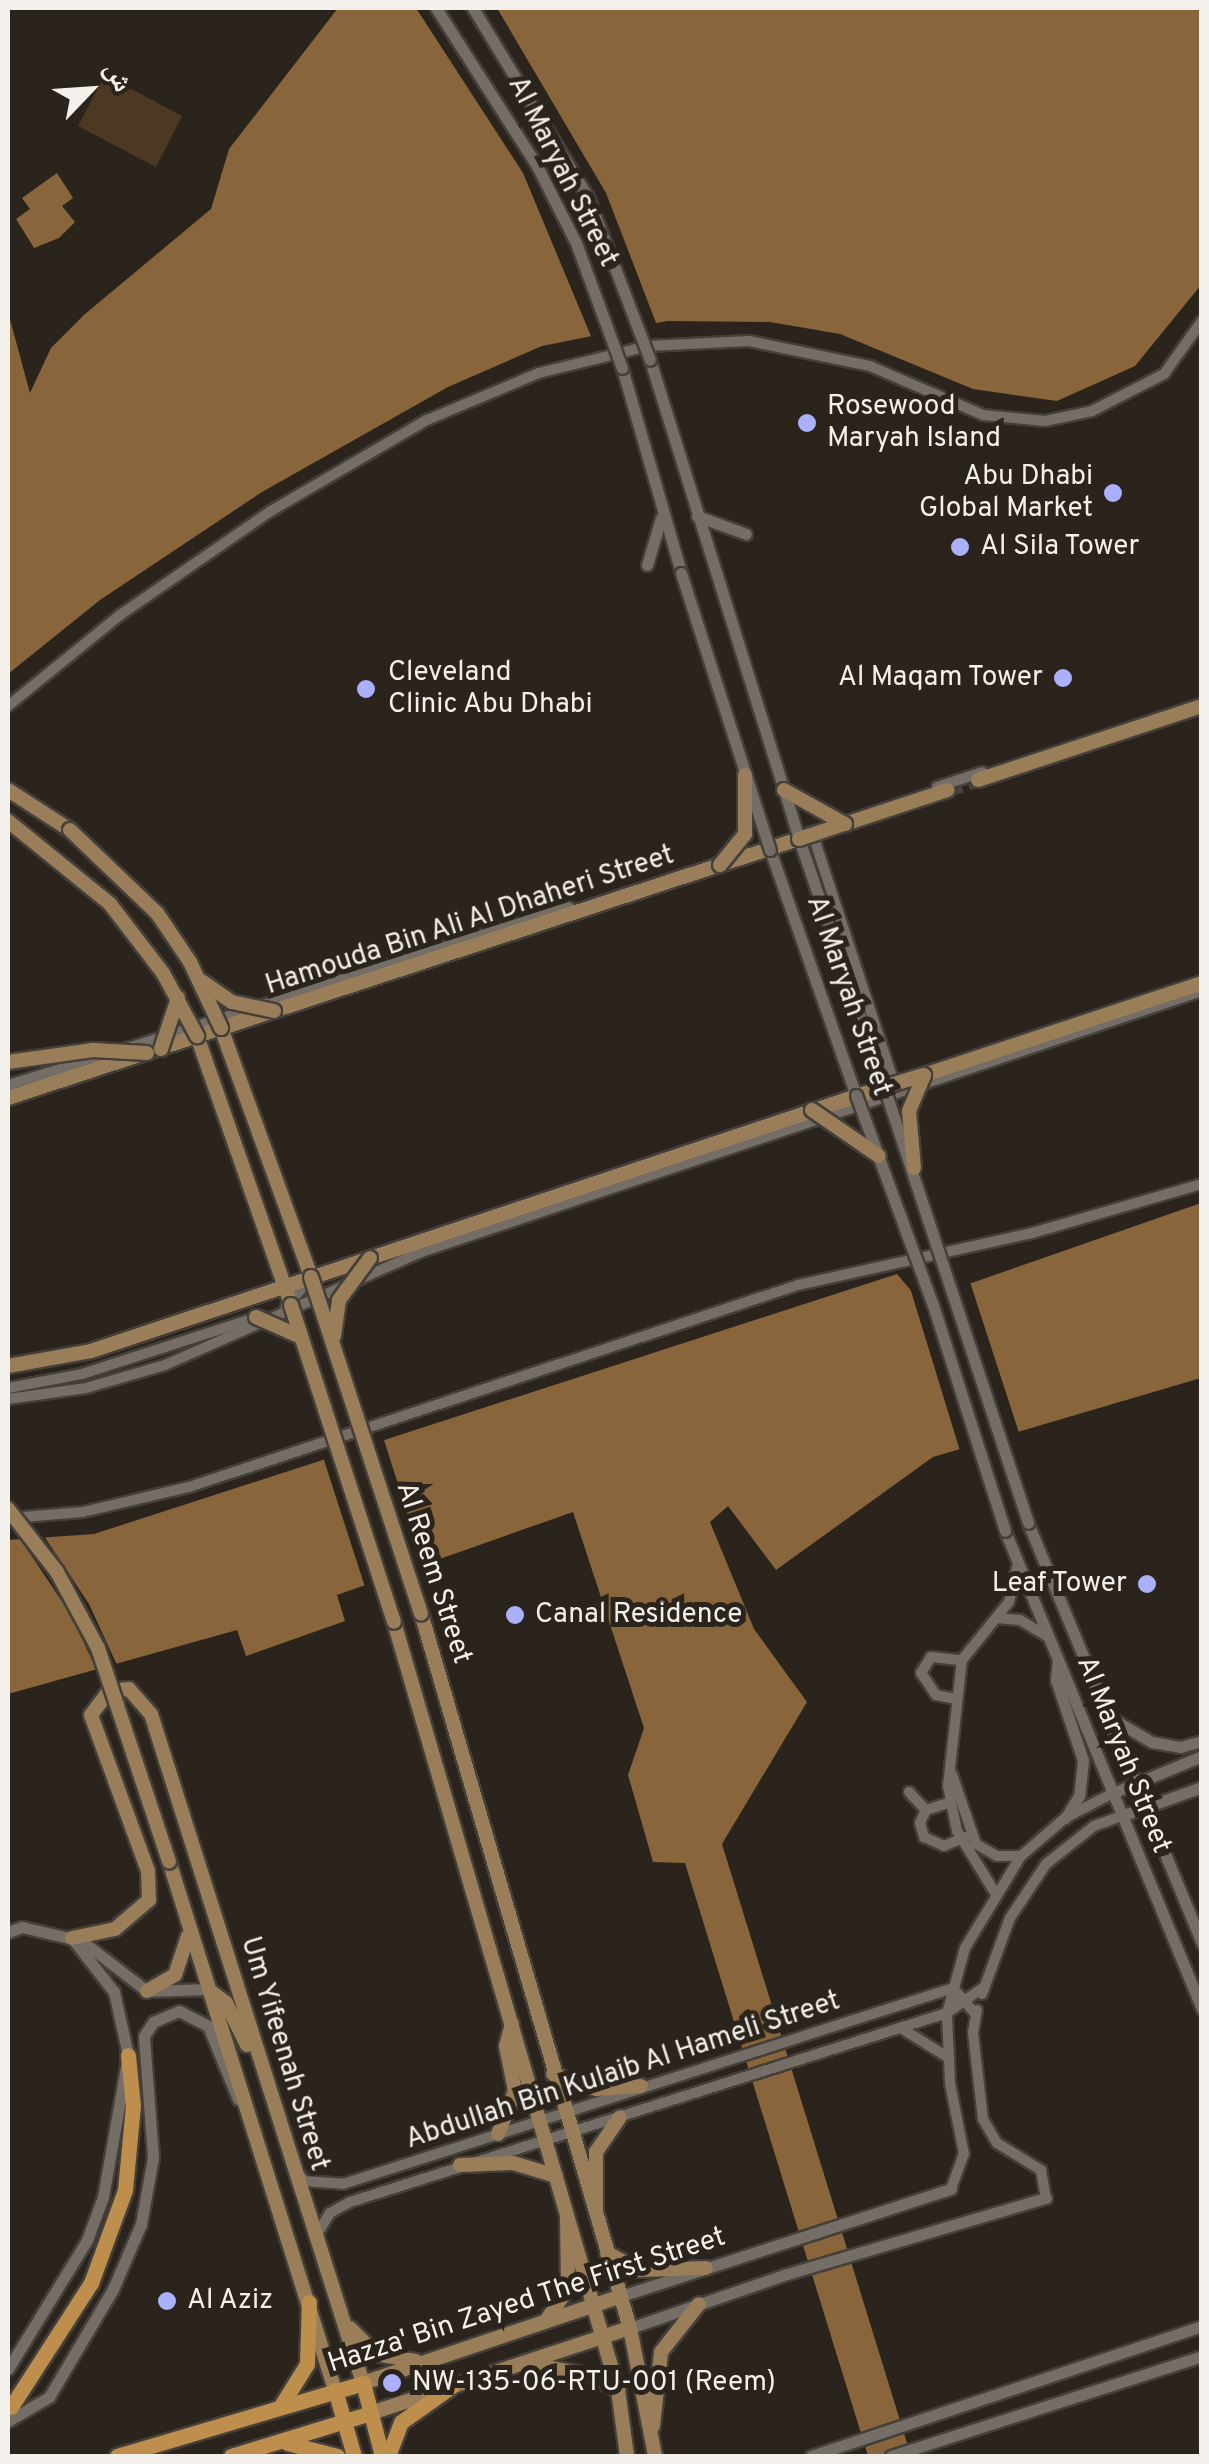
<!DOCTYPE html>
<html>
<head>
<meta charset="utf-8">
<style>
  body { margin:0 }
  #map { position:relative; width:1209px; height:2464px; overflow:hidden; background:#2a241d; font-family:Overpass,"Noto Naskh Arabic",sans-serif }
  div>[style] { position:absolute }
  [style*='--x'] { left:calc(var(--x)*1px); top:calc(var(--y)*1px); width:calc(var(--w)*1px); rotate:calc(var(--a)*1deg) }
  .green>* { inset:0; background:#4d3923 }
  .water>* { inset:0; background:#88653b }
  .pier>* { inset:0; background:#2a241d }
  .secondary-tunnel>* { height:14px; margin-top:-7px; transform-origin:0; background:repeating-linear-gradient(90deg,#48433c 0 14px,transparent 0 21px) }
  .roads { filter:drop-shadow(2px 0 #443f39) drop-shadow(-2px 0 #443f39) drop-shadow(0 2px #443f39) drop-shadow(0 -2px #443f39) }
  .minor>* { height:10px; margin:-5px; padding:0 5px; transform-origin:5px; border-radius:5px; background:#756e66 }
  .tertiary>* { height:11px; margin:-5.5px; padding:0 5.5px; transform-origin:5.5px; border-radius:5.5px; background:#756e66 }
  .secondary>* { height:14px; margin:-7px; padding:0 7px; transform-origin:7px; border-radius:7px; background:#997e59 }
  .primary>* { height:15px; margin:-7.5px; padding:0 7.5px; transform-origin:7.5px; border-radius:7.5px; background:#be8e4d }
  .bridges { filter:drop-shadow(2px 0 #443f39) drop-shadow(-2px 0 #443f39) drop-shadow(0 2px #443f39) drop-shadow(0 -2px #443f39) }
  .tertiary-bridge>* { height:11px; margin:-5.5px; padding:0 5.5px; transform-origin:5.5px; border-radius:5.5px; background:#756e66 }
  .secondary-bridge>* { height:14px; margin:-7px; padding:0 7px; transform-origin:7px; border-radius:7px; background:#997e59 }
  .dots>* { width:28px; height:28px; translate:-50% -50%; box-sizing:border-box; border:5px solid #2a241d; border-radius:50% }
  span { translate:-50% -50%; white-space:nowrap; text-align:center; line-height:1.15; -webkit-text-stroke:10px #2a241d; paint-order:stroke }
  .street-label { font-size:28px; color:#f4f0eb }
  .poi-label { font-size:28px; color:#f4f0eb }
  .left { translate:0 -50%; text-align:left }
  .right { translate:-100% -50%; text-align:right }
  .frame { position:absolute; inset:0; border:10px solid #f4f0eb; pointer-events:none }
  .north { position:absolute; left:40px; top:40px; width:100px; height:100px; -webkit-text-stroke:8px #2a241d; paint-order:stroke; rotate:65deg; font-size:28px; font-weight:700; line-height:40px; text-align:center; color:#f4f0eb }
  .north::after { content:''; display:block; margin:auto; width:35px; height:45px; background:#f4f0eb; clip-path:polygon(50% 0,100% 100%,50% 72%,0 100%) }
</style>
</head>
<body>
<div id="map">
  <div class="green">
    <i style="clip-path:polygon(105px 75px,182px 116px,156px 167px,78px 126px)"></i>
  </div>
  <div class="water">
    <i style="clip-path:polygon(338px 8px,1201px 8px,1201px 285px,1135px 366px,1057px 401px,973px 389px,840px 334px,770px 322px,667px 321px,542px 346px,448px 387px,262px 492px,100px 600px,8px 674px,8px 312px,30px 393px,51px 348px,85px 314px,211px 209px,229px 149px)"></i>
    <i style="clip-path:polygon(57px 173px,73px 198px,62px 206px,75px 222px,59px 238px,34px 248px,16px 219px,30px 209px,22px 198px)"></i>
    <i style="clip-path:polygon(1201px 1203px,1201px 1378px,933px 1457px,776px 1570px,728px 1506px,710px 1522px,754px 1629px,807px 1702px,722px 1844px,911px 2456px,868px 2456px,685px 1863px,653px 1862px,628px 1775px,644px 1728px,573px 1512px,337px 1595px,345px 1621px,246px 1656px,237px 1630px,8px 1694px,8px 1540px,94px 1534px,897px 1274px,920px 1301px)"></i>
  </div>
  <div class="pier">
    <i style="clip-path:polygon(416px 8px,497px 8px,606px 193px,658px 328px,593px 341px,523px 173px)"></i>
    <i style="clip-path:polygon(907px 1278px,921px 1296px,969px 1279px,1020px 1436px,961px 1454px)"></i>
    <i style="clip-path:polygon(383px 1437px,425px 1569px,366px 1590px,323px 1457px)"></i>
    <i style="clip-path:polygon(42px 1533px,89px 1604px,117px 1665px,97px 1671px,71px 1615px,17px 1534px)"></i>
  </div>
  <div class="secondary-tunnel">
    <i style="--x:948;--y:790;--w:32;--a:-18"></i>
  </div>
  <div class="roads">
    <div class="minor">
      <i style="--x:8;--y:706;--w:144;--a:-39.1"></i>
      <i style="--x:120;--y:615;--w:183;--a:-34.6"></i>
      <i style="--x:271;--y:511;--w:181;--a:-30.3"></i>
      <i style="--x:427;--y:420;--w:121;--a:-22.8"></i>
      <i style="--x:539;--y:373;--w:112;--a:-13.9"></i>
      <i style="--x:648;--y:346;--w:101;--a:-2.8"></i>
      <i style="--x:749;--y:341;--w:124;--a:11.7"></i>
      <i style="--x:870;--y:366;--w:123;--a:23.4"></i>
      <i style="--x:983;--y:415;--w:62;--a:5.5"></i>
      <i style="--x:1045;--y:421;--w:48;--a:-12"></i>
      <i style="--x:1092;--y:411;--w:81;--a:-27.2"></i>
      <i style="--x:1164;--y:374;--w:65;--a:-54.4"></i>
      <i style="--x:937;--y:787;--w:48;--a:-18.1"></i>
      <i style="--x:812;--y:832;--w:267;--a:71.9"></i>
      <i style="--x:128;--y:1048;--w:463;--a:-17.7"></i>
      <i style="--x:8;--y:1085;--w:109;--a:-17.1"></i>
      <i style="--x:286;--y:1307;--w:39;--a:-50"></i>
      <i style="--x:8;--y:1388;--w:75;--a:-10.7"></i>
      <i style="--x:82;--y:1374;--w:188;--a:-18"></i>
      <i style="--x:8;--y:1399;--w:79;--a:-8"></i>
      <i style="--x:86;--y:1388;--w:82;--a:-16.2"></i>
      <i style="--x:165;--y:1365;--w:280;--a:-23.8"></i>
      <i style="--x:421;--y:1252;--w:823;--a:-18.48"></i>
      <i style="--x:11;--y:1518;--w:72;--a:-4.8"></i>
      <i style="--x:83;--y:1512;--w:109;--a:-13.3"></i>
      <i style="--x:189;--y:1487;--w:642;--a:-18.35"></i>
      <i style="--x:798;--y:1285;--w:240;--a:-12.5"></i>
      <i style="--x:1032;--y:1233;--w:177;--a:-16.1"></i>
      <i style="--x:996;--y:1618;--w:24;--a:5"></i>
      <i style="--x:1020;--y:1620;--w:29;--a:31"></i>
      <i style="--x:956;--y:1699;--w:20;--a:-169"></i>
      <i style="--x:936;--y:1695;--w:27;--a:-124"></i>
      <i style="--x:921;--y:1673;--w:19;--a:-58"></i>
      <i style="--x:931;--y:1657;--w:31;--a:6"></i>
      <i style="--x:952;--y:1774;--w:74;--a:71.1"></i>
      <i style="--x:976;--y:1844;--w:24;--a:30"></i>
      <i style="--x:997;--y:1856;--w:24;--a:0"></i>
      <i style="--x:909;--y:1792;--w:25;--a:47"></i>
      <i style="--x:948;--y:1803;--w:23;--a:162"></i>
      <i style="--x:926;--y:1810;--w:14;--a:115"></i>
      <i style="--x:920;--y:1823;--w:15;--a:74"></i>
      <i style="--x:924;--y:1837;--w:22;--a:24"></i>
      <i style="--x:944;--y:1846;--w:23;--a:-23"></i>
      <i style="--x:994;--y:1891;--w:70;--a:-121.7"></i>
      <i style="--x:957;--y:1831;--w:46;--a:-101.3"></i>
      <i style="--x:948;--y:1786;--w:127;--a:-83.7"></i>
      <i style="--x:962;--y:1660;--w:75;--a:-51"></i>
      <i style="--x:1009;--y:1602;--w:36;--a:-77"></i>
      <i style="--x:982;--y:1994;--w:81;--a:-69.8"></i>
      <i style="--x:1010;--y:1918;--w:65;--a:-56.3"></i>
      <i style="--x:1046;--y:1864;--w:61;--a:-38.4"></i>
      <i style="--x:1094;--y:1826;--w:29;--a:-20"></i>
      <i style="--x:977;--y:2010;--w:23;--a:100"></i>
      <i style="--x:973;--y:2033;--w:87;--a:83.4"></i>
      <i style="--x:983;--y:2119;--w:28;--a:60"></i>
      <i style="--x:997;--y:2143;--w:52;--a:31.5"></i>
      <i style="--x:1041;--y:2170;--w:28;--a:80"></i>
      <i style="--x:901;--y:2028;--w:57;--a:32"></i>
      <i style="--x:299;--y:2174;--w:9;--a:54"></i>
      <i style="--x:304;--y:2181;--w:39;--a:4"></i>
      <i style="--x:343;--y:2184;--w:641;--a:-17.81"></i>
      <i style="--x:953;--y:1988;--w:35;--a:49"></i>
      <i style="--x:951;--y:2189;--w:37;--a:-70"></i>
      <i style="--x:964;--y:2154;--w:72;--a:-101.2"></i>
      <i style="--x:950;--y:2083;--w:70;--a:-92.5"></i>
      <i style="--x:947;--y:2013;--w:67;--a:-74.5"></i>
      <i style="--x:965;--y:1948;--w:108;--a:-58.7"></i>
      <i style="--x:1021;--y:1856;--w:58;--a:-40.8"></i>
      <i style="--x:1065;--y:1818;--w:54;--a:-27.5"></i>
      <i style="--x:316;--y:2236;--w:27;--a:-59"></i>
      <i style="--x:330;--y:2213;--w:23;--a:-29"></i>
      <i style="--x:350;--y:2202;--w:626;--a:-17.57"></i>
      <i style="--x:947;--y:2013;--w:45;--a:-35.1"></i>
    </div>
    <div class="tertiary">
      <i style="--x:650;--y:360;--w:450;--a:72.7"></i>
      <i style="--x:622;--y:368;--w:213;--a:73.9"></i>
      <i style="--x:697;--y:516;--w:52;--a:20.2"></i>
      <i style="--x:647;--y:565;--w:49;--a:-73.4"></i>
      <i style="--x:799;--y:839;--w:262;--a:71.1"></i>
      <i style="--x:770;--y:850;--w:260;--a:70.7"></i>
      <i style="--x:1028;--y:1523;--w:456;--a:67.5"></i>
      <i style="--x:1005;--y:1531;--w:517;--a:67.6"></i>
      <i style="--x:1058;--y:1660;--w:20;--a:96"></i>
      <i style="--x:1056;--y:1680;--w:84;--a:71.4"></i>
      <i style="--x:1083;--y:1760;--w:36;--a:96"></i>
      <i style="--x:1079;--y:1796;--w:26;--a:122"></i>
      <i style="--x:1109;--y:1717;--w:50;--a:30.2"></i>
      <i style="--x:1152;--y:1742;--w:28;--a:10"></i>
      <i style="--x:1180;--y:1747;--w:23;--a:-15"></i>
      <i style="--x:1113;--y:1793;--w:96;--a:-22.6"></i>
      <i style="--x:1121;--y:1816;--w:86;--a:-19.7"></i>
      <i style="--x:8;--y:1932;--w:15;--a:-20"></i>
      <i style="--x:22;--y:1927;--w:62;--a:13.1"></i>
      <i style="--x:82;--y:1941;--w:82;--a:37.6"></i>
      <i style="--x:147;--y:1991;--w:62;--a:-1.8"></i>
      <i style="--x:621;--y:2296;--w:347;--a:-18"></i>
      <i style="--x:630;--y:2328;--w:166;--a:-19"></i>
      <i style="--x:787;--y:2274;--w:270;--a:-16.4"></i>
      <i style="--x:8;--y:2369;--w:151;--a:-58.5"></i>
      <i style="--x:87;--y:2240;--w:46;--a:-69.6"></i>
      <i style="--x:103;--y:2197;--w:144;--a:-80"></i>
      <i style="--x:128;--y:2055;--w:65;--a:-102.5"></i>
      <i style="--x:114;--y:1992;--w:68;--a:-127.9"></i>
      <i style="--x:8;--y:2421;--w:48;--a:-30.3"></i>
      <i style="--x:49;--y:2397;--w:126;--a:-59.3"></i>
      <i style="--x:113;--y:2289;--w:71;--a:-66.7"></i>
      <i style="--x:141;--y:2224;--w:68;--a:-79.8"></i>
      <i style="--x:153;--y:2157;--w:121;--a:-94.3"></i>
      <i style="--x:144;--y:2036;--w:17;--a:-57"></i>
      <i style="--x:153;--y:2022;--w:28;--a:-23"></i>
      <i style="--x:179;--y:2011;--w:33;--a:27"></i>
      <i style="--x:208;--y:2026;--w:79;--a:67.7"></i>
      <i style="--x:811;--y:2456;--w:412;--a:-18.4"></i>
      <i style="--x:891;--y:2456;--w:327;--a:-17.8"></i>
    </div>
    <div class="secondary">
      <i style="--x:978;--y:780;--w:236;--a:-18.3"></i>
      <i style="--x:8;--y:790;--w:74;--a:32.8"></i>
      <i style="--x:845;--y:824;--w:108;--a:-18.3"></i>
      <i style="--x:221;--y:1028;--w:265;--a:70.1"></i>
      <i style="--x:197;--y:1036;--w:285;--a:70.7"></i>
      <i style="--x:924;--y:1075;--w:293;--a:-18.3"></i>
      <i style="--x:8;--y:1098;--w:832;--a:-18.13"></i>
      <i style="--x:8;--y:1366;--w:84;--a:-10.2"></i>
      <i style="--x:91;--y:1351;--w:836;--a:-18.41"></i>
      <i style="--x:421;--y:1613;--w:745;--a:73.71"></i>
      <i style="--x:630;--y:2328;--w:130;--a:78.9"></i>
      <i style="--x:394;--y:1622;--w:800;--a:73.74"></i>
      <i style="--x:618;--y:2390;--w:67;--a:82.2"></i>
      <i style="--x:169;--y:1861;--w:554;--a:72.58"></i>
      <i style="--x:72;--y:1938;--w:44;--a:-11.8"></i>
      <i style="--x:115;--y:1929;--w:45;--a:-40.5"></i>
      <i style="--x:149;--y:1900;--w:29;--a:-92"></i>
      <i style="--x:148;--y:1871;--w:166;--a:-110.1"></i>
      <i style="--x:91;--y:1715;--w:30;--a:-53"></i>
      <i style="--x:109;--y:1691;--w:20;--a:-6"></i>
      <i style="--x:129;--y:1689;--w:33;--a:49"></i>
      <i style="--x:151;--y:1714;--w:702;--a:72.42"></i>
      <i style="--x:363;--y:2383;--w:272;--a:-18.6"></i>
      <i style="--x:209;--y:1990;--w:21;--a:37"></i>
      <i style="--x:226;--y:2003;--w:47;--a:63.4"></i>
      <i style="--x:147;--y:1991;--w:32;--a:-30"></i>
      <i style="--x:175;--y:1975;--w:41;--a:-71.6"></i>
      <i style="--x:553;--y:2074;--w:46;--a:19.2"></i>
      <i style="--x:596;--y:2089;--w:45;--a:-3.8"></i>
      <i style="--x:498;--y:2134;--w:46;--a:-68.4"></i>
      <i style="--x:515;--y:2091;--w:46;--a:-101.3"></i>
      <i style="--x:506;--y:2046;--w:23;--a:-75"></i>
      <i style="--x:460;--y:2165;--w:53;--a:-2.2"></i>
      <i style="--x:513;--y:2163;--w:45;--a:16.8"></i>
      <i style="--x:596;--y:2212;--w:60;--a:-90"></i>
      <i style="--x:596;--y:2152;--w:42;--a:-55.6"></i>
      <i style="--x:607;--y:2253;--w:36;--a:28"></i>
      <i style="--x:639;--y:2270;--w:67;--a:-1.7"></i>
      <i style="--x:548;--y:2318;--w:36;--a:-56"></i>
      <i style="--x:568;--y:2288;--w:71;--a:-90.8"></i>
      <i style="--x:350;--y:2328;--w:37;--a:45"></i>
      <i style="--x:376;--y:2354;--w:41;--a:9.9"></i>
      <i style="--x:524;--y:2363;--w:66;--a:10.5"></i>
      <i style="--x:589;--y:2375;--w:33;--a:27"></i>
      <i style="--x:371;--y:2413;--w:273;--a:-18.2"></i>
      <i style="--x:653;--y:2426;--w:74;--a:-83.8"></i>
      <i style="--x:661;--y:2352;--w:61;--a:-51.6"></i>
    </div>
    <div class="primary">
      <i style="--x:335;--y:2390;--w:69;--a:73.9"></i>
      <i style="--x:282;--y:2404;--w:47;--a:-58"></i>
      <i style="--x:307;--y:2364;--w:62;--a:-88.2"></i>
      <i style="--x:11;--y:2407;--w:148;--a:-57.2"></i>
      <i style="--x:91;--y:2283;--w:99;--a:-69.9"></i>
      <i style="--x:125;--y:2190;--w:84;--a:-84.6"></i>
      <i style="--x:133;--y:2106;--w:51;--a:-95.6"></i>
      <i style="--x:287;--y:2443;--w:52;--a:14.6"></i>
      <i style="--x:117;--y:2456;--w:257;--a:-16.5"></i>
      <i style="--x:363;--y:2383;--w:75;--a:75.4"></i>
      <i style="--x:231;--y:2456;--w:146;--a:-17.1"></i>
      <i style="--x:388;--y:2456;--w:36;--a:-69"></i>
      <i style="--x:401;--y:2422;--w:62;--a:-35.2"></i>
    </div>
  </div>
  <div class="bridges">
    <div class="tertiary-bridge">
      <i style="--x:436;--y:8;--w:188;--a:57.4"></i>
      <i style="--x:537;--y:166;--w:86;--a:63.1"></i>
      <i style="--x:576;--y:243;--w:133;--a:69.8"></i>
      <i style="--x:473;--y:8;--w:221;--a:58.7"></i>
      <i style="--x:588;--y:197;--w:174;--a:69.2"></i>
      <i style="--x:681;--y:573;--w:291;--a:72.2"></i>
      <i style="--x:784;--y:790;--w:51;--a:73"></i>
      <i style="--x:884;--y:1087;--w:459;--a:71.7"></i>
      <i style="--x:856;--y:1095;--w:224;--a:69.9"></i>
      <i style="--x:933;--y:1305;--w:237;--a:72.3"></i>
    </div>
    <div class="secondary-bridge">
      <i style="--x:784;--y:790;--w:70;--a:29.1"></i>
      <i style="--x:8;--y:821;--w:132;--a:39.1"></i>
      <i style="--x:110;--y:904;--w:87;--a:52.5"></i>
      <i style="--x:163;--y:973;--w:72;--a:61.6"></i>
      <i style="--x:70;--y:830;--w:120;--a:43.7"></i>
      <i style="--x:157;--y:913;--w:59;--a:56"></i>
      <i style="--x:190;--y:962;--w:73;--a:64.8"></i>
      <i style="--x:799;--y:839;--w:47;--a:-18.4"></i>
      <i style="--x:720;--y:865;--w:40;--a:-51"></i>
      <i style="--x:745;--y:834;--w:59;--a:-90"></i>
      <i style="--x:203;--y:982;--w:35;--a:35"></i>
      <i style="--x:232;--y:1002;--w:43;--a:12.1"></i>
      <i style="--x:161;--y:1049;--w:54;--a:-71.6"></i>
      <i style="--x:8;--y:1062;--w:86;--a:-8"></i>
      <i style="--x:93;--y:1050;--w:54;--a:3.2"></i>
      <i style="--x:884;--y:1087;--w:41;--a:-17.1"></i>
      <i style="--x:812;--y:1110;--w:81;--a:34.5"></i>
      <i style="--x:914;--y:1168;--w:57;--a:-95"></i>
      <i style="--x:909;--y:1111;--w:39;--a:-67"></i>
      <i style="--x:311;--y:1277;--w:354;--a:71.9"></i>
      <i style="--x:291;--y:1305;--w:333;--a:72"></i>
      <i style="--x:256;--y:1317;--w:49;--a:24"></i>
      <i style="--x:334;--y:1336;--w:36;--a:-82"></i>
      <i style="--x:339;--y:1300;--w:52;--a:-53.6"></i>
      <i style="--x:8;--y:1509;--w:80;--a:52.1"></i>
      <i style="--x:57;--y:1572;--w:86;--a:61.7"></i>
      <i style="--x:98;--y:1648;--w:225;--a:71.6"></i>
    </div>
  </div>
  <div class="dots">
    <i style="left:807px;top:423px;background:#aab0fb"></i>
    <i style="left:1113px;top:493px;background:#aab0fb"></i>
    <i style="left:960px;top:547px;background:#aab0fb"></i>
    <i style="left:1063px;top:678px;background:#aab0fb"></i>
    <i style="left:366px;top:689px;background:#aab0fb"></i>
    <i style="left:1147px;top:1584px;background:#aab0fb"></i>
    <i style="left:515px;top:1615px;background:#aab0fb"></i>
    <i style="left:167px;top:2301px;background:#aab0fb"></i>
    <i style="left:392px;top:2383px;background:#aab0fb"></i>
  </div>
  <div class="street-label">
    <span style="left:562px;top:172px;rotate:63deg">Al Maryah Street</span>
    <span style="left:470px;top:921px;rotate:-18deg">Hamouda Bin Ali Al Dhaheri Street</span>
    <span style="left:848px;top:996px;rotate:71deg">Al Maryah Street</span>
    <span style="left:433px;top:1573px;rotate:72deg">Al Reem Street</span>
    <span style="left:1123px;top:1755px;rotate:68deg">Al Maryah Street</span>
    <span style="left:284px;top:2054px;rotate:73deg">Um Yifeenah Street</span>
    <span style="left:623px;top:2071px;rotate:-18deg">Abdullah Bin Kulaib Al Hameli Street</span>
    <span style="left:527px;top:2301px;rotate:-18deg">Hazza' Bin Zayed The First Street</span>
  </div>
  <div class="poi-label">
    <span class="left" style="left:827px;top:423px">Rosewood<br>Maryah Island</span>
    <span class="right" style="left:1093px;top:493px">Abu Dhabi<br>Global Market</span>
    <span class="left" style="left:980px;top:547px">Al Sila Tower</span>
    <span class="left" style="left:388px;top:689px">Cleveland<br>Clinic Abu Dhabi</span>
    <span class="right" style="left:1043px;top:678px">Al Maqam Tower</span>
    <span class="right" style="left:1127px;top:1584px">Leaf Tower</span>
    <span class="left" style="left:535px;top:1615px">Canal Residence</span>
    <span class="left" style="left:187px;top:2301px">Al Aziz</span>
    <span class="left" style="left:412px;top:2383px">NW-135-06-RTU-001 (Reem)</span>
  </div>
  <div class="frame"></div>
  <div class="north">ش</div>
</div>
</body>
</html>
